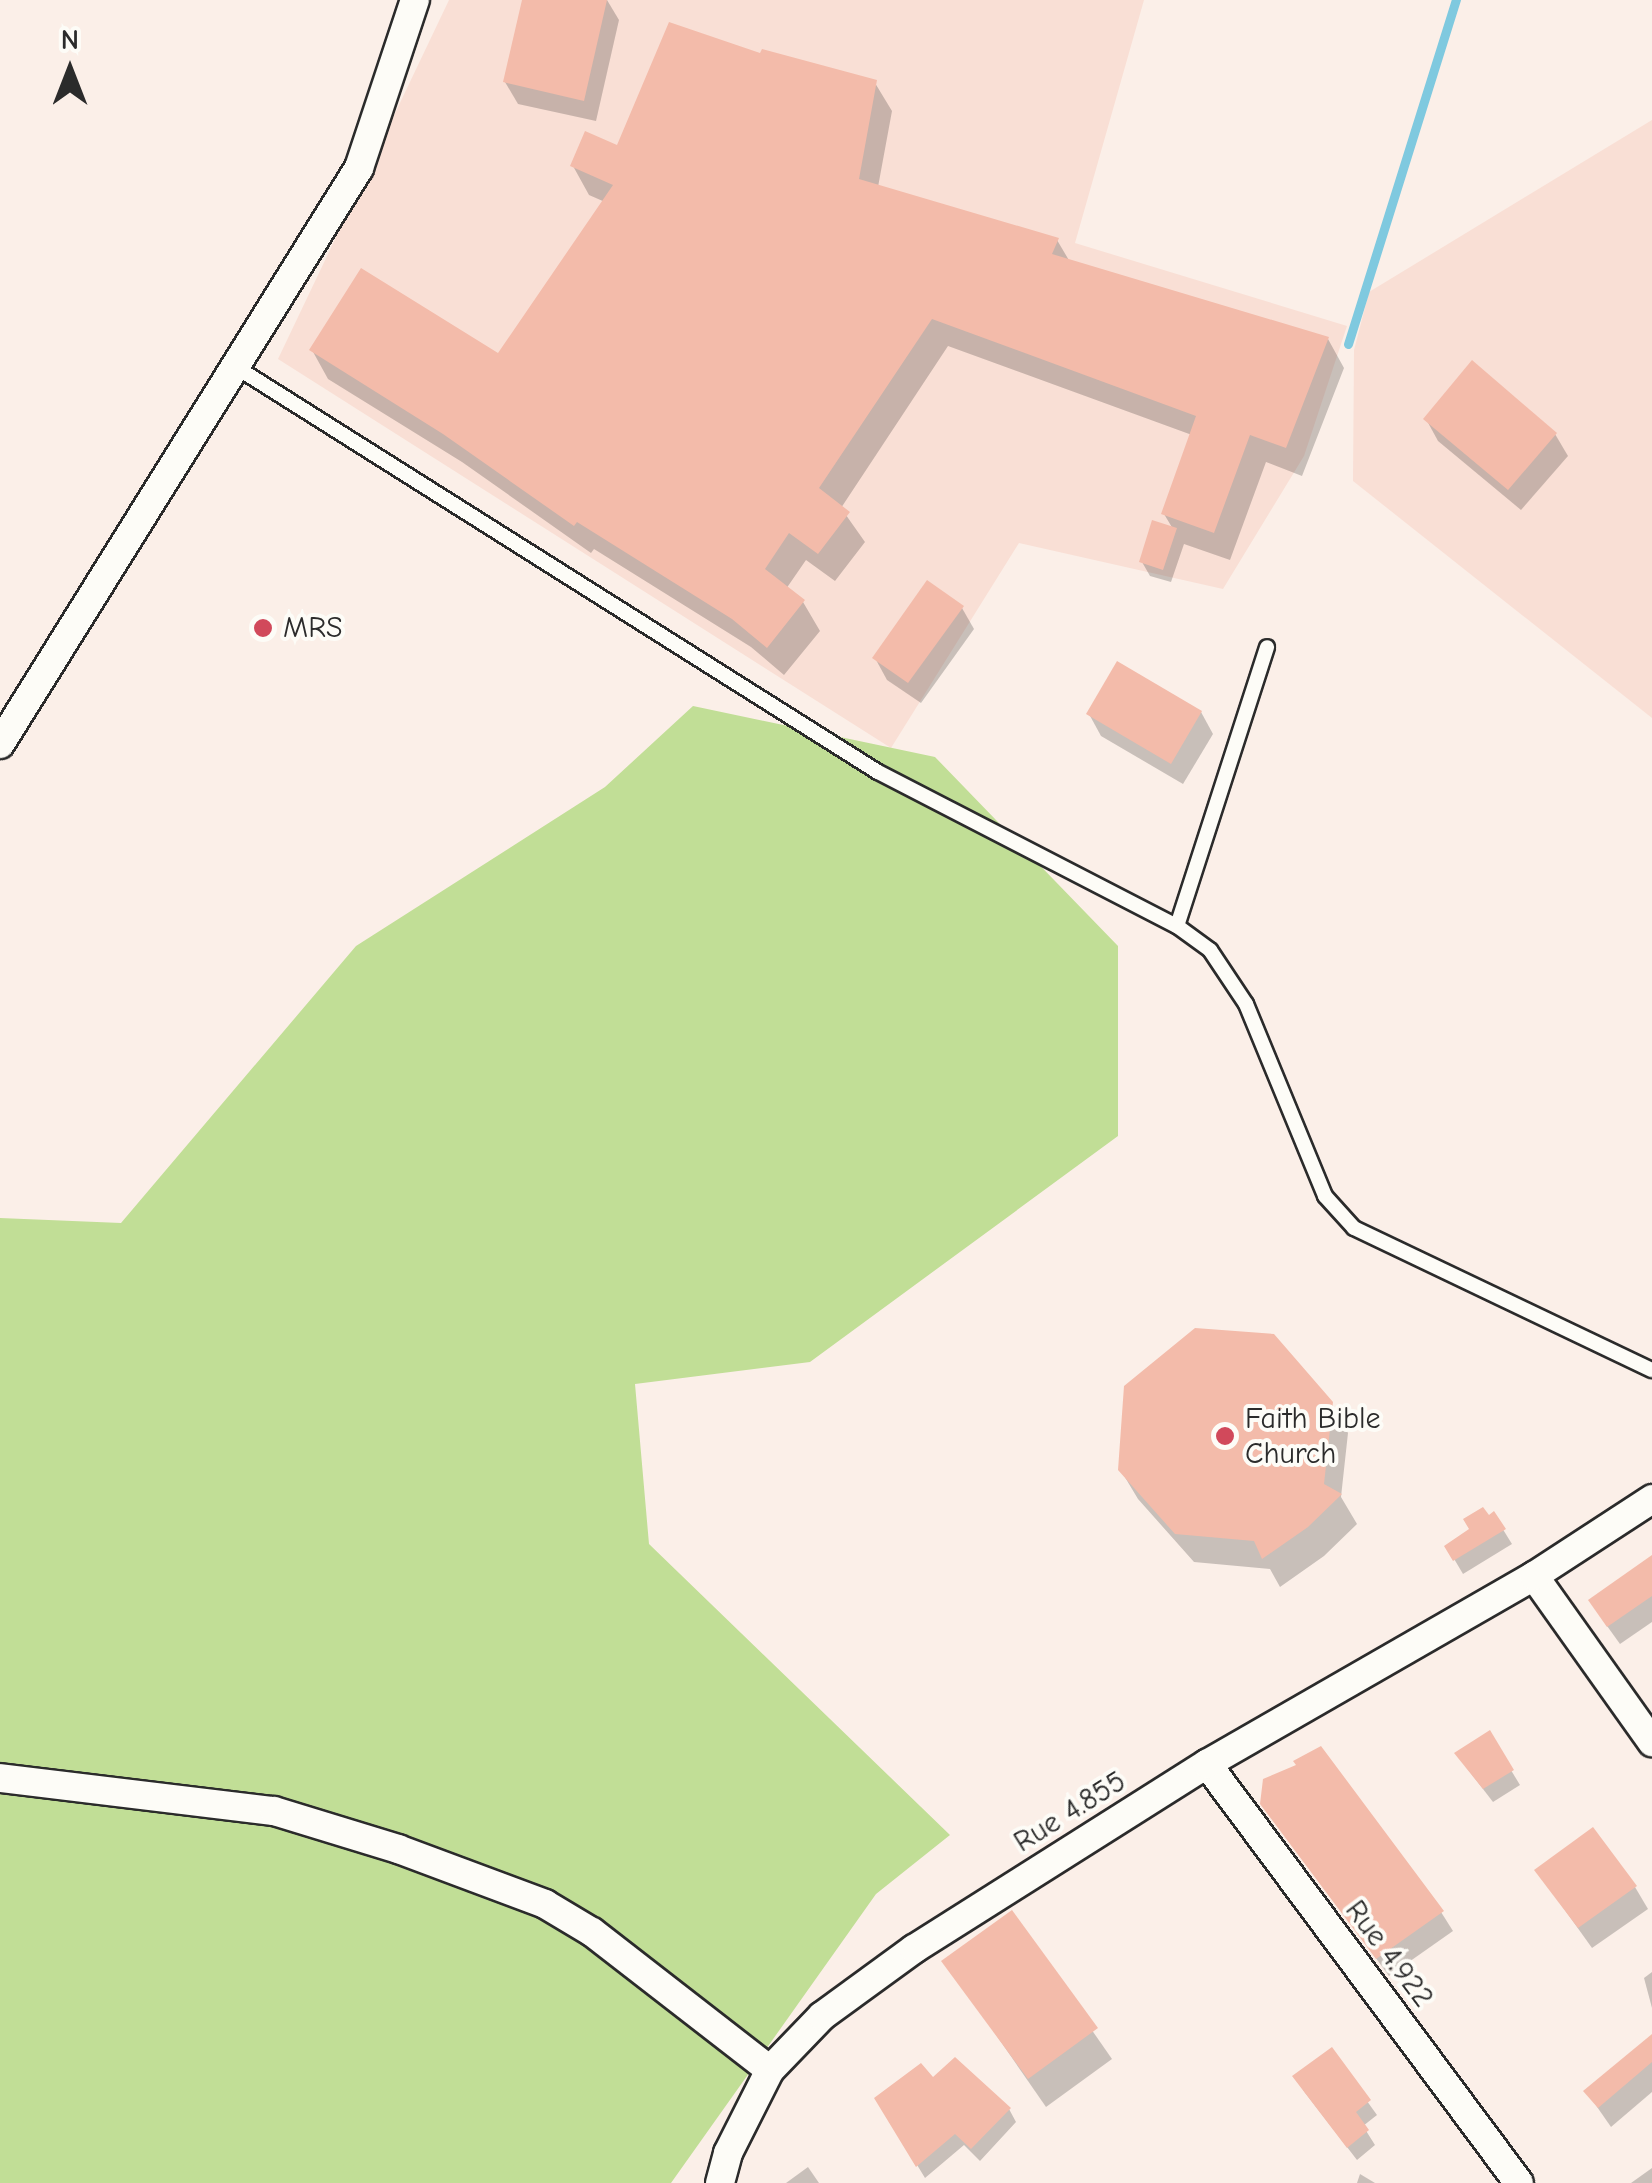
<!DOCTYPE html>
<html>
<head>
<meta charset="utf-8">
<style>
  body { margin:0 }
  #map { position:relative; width:1652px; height:2183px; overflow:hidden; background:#fbefe8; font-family:"Comic Neue",sans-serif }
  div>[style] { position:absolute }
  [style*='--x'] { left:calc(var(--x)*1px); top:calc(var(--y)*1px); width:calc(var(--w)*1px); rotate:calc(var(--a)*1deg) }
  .built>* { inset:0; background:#f9dfd5 }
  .green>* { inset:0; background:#c1de96 }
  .shadow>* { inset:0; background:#0003 }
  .stream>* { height:9px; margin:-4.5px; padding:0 4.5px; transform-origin:4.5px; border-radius:4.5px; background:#7fc9df }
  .building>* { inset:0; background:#f3bbaa }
  .roads { filter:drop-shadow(2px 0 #2b2b2b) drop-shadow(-2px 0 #2b2b2b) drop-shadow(0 2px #2b2b2b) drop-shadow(0 -2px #2b2b2b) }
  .lane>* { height:14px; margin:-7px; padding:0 7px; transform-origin:7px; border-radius:7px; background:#fdfcf7 }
  .street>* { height:28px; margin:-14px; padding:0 14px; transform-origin:14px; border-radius:14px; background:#fdfcf7 }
  .dots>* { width:28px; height:28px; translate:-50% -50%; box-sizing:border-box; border:5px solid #fdfcf7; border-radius:50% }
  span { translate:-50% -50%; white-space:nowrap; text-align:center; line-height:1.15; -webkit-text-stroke:8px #fdfcf7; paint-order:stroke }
  .poi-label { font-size:30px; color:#2b2b2b }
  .left { translate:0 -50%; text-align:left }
  .street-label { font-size:30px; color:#2b2b2b }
  .north { position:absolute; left:20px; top:20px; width:100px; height:100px; -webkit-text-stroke:8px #fdfcf7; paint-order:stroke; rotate:0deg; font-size:28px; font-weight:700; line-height:40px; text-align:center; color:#2b2b2b }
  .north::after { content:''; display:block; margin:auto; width:35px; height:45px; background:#2b2b2b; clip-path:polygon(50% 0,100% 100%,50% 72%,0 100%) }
</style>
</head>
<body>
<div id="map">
  <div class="built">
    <i style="clip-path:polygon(449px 0,1144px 0,1075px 243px,1347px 326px,1304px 456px,1223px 589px,1019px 543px,891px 748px,278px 359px)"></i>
    <i style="clip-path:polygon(1652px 120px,1652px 718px,1353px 481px,1354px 350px,1369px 292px)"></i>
  </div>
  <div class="green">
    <i style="clip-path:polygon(693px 706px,935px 757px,1118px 946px,1118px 1136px,810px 1362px,635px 1384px,649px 1544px,950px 1835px,876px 1894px,671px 2183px,0 2183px,0 1218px,121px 1223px,356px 946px,605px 787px)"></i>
  </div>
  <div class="shadow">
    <i style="clip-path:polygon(524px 0,607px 0,619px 20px,596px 121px,518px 104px,505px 82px)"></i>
    <i style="clip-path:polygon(762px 56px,875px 83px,892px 111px,878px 187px,1057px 240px,1070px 262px,1328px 339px,1344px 368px,1302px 476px,1266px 462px,1230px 560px,1184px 544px,1171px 582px,1150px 576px,1142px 562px,1173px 529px,1164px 514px,1192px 435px,948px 346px,841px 508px,865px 542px,835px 581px,806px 560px,786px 589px,803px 602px,820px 631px,784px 675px,751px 647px,594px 549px,591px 553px,462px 462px,328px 379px,312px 350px,498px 357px,605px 202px,589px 195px,573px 166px,618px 149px)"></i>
    <i style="clip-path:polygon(1426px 419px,1555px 434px,1568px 456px,1521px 510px,1438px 441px)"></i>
    <i style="clip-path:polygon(962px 608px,974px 629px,921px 703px,887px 680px,875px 658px)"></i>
    <i style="clip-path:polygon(1201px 712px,1213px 734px,1183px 784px,1101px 736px,1089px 714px)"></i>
    <i style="clip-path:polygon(1331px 1403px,1348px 1433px,1341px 1497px,1357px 1524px,1324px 1556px,1280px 1587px,1270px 1569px,1194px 1562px,1138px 1499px,1120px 1469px)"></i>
    <i style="clip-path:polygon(1494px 1515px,1512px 1544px,1463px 1574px,1447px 1547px)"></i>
    <i style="clip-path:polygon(1652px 1558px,1652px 1622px,1620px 1644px,1602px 1619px)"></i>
    <i style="clip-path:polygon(1489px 1734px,1520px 1785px,1493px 1802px,1466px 1767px)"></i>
    <i style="clip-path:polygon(1262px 1803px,1441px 1912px,1453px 1931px,1389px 1976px)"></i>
    <i style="clip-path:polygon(1537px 1871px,1635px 1887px,1648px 1909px,1592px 1948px)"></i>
    <i style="clip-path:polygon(1011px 1914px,1112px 2059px,1046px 2107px,945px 1961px)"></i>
    <i style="clip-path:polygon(1652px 1972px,1652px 2008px,1644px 1978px)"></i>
    <i style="clip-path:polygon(1652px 2037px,1652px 2092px,1611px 2127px,1586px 2091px)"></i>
    <i style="clip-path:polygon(1331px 2051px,1377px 2115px,1363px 2126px,1375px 2145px,1357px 2160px,1303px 2090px)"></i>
    <i style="clip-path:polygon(932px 2081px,1009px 2109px,1016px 2122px,980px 2161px,964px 2145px,925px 2178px,877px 2099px)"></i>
    <i style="clip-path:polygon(808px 2167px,819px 2183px,786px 2183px)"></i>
    <i style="clip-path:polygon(1652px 2168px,1652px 2183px,1631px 2183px)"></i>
    <i style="clip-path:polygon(1360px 2174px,1375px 2183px,1357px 2183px)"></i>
  </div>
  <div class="stream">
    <i style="--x:1348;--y:344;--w:361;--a:-72.6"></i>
  </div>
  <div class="building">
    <i style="clip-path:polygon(522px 0,607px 0,584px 101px,503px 82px)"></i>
    <i style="clip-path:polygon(669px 22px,760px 53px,762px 49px,877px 80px,859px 179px,1059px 238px,1052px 254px,1329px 337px,1286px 448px,1250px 435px,1214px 533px,1161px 514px,1196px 416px,932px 319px,819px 488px,850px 512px,818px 554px,789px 533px,765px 569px,805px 600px,767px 648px,732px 619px,577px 522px,574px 526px,443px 434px,309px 350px,361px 268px,498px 353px,613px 185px,570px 166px,585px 131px,617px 145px)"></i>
    <i style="clip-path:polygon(1472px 360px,1557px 433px,1508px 490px,1423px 419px)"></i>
    <i style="clip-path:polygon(1152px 520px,1177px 528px,1163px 570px,1139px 562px)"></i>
    <i style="clip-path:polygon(927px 580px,964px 606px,908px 683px,872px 658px)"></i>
    <i style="clip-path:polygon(1117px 661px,1202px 711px,1171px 764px,1086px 714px)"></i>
    <i style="clip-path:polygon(1195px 1328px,1274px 1334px,1333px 1402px,1324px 1484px,1342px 1494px,1308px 1527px,1262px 1559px,1254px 1541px,1175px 1534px,1118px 1470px,1124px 1386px)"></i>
    <i style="clip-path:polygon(1483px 1507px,1489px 1515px,1494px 1511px,1506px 1529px,1453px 1561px,1444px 1546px,1469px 1529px,1463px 1519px)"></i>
    <i style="clip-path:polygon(1652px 1555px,1652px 1596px,1607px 1627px,1588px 1600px)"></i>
    <i style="clip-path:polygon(1490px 1730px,1514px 1770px,1483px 1789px,1454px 1753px)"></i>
    <i style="clip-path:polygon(1321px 1746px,1444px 1911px,1376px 1959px,1260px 1804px,1263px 1779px,1296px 1765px,1293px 1761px)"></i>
    <i style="clip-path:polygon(1593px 1827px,1637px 1886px,1578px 1928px,1534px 1870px)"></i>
    <i style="clip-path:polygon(1012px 1910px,1098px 2028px,1028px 2079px,941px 1961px)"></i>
    <i style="clip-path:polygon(1652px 2034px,1652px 2062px,1598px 2108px,1583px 2091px)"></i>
    <i style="clip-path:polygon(1332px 2047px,1371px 2100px,1356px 2112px,1369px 2130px,1347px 2148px,1292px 2076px)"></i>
    <i style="clip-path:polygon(955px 2057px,1011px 2108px,971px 2149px,955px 2134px,916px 2167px,874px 2098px,921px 2063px,933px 2077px)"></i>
  </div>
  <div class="roads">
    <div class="lane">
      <i style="--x:236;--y:367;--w:759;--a:32.25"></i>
      <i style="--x:878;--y:772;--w:336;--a:27.3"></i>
      <i style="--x:1177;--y:926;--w:41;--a:36"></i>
      <i style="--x:1210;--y:950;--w:65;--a:56.3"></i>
      <i style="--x:1246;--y:1004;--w:208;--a:67.6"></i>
      <i style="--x:1325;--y:1196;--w:43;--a:47.8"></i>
      <i style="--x:1354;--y:1228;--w:330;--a:25.5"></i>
      <i style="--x:1177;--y:926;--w:293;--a:-72.1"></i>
    </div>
    <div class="street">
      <i style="--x:0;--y:744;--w:679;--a:-58.07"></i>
      <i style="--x:359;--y:168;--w:177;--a:-71.6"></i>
      <i style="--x:1534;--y:1576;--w:204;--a:54.6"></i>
      <i style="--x:1207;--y:1764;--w:522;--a:53.33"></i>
      <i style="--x:0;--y:1778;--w:276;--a:6.9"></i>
      <i style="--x:274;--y:1811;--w:130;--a:17"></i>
      <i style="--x:398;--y:1849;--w:157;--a:20.5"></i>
      <i style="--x:545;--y:1904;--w:55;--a:30.8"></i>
      <i style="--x:592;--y:1932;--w:225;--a:37.8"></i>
      <i style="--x:720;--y:2183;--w:31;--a:-75"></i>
      <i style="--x:728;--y:2153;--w:93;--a:-63.2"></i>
      <i style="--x:770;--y:2070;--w:75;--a:-46.1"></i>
      <i style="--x:822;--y:2016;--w:114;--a:-36.1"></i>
      <i style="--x:914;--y:1949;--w:347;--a:-32.3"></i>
      <i style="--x:1207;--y:1764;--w:377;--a:-29.9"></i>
      <i style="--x:1534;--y:1576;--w:141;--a:-33.1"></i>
    </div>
  </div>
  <div class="dots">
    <i style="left:263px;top:628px;background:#d1495b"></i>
    <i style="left:1225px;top:1436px;background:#d1495b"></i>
  </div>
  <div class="poi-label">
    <span class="left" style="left:283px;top:628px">MRS</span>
    <span class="left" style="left:1245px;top:1436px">Faith Bible<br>Church</span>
  </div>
  <div class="street-label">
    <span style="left:1070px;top:1812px;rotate:-32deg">Rue 4.855</span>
    <span style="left:1389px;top:1954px;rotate:53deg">Rue 4.922</span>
  </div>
  <div class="north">N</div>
</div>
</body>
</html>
